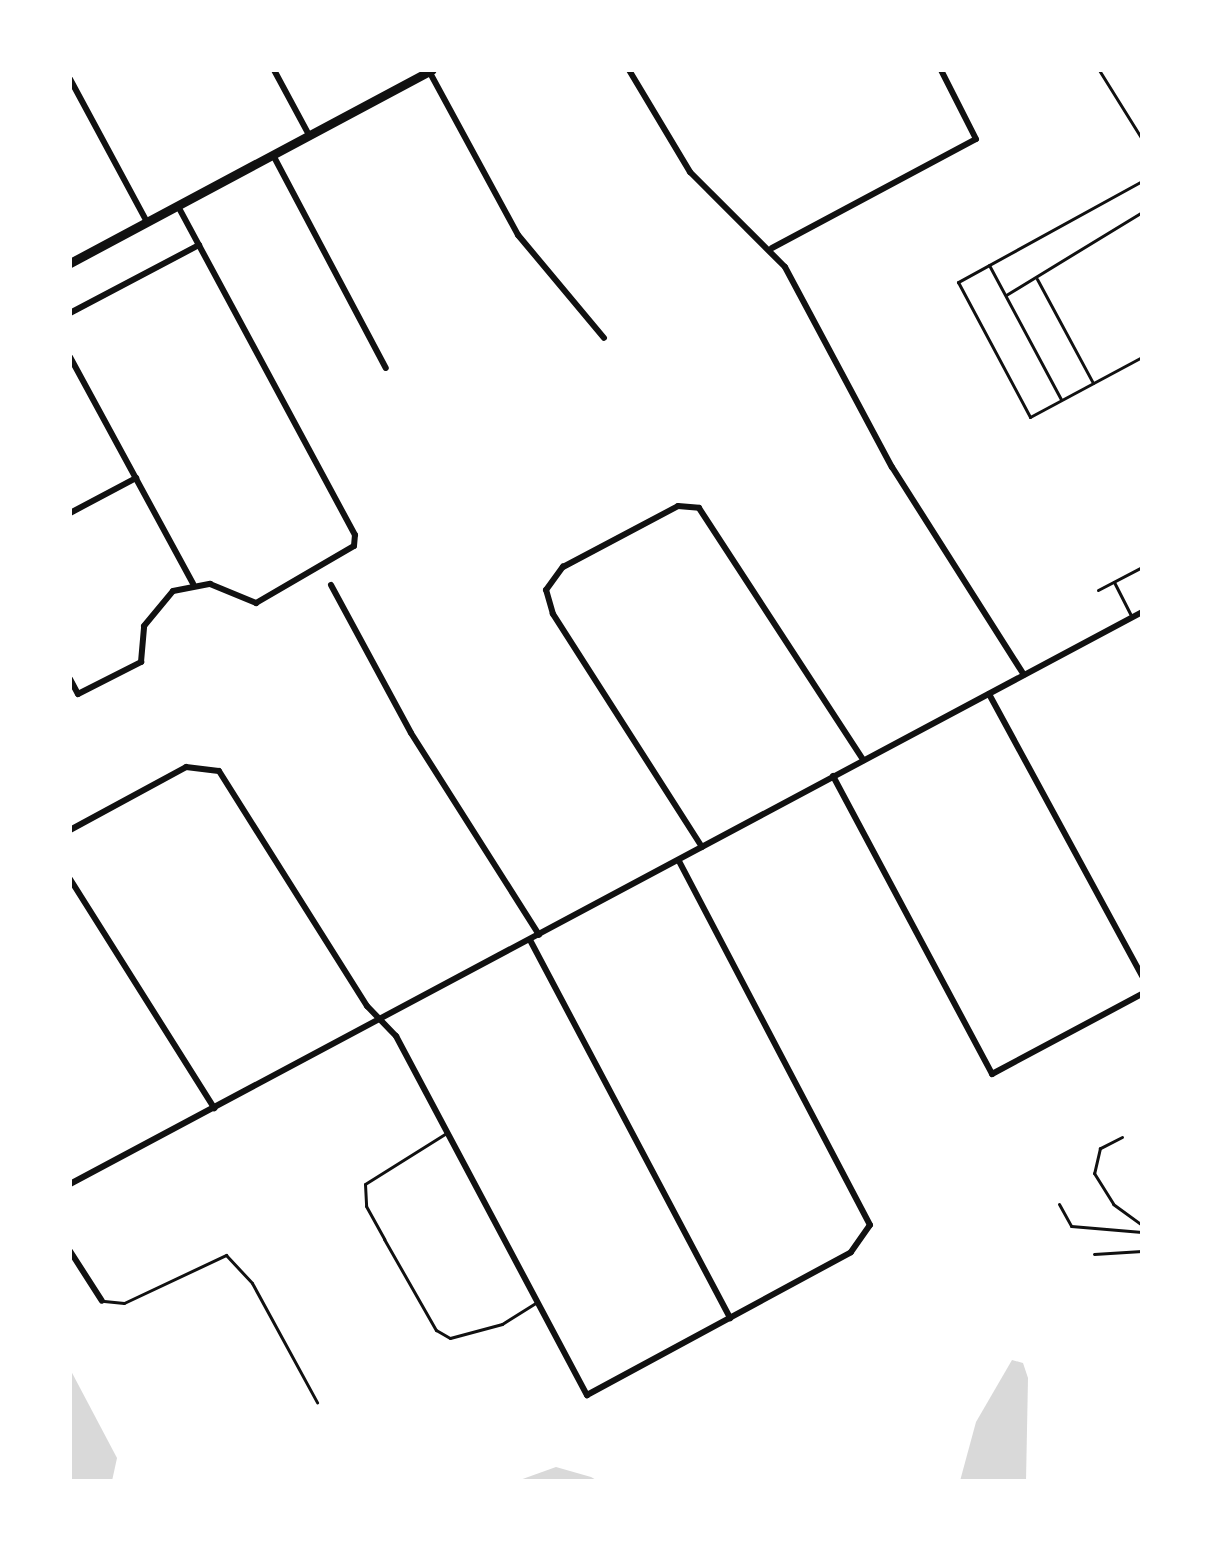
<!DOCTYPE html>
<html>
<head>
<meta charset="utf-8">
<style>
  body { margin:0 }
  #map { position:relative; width:1212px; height:1551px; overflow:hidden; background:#fff; font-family:"Fira Sans",sans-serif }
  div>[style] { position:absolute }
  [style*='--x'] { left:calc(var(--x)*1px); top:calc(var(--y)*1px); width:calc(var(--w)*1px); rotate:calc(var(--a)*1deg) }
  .water>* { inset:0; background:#d9d9d9 }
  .service>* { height:3px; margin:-1.5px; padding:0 1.5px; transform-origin:1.5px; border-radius:1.5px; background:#111 }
  .minor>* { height:6px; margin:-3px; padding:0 3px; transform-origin:3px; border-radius:3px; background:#111 }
  .secondary>* { height:9px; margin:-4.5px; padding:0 4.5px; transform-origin:4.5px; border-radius:4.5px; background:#111 }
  span { translate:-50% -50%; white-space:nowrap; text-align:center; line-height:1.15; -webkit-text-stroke:8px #fff; paint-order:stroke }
  .frame { position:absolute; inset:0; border:72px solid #fff; pointer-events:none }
</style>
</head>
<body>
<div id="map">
  <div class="water">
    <i style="clip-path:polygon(1012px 1360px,1023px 1363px,1028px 1378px,1026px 1481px,960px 1481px,976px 1422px)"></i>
    <i style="clip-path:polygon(70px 1369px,117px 1458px,112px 1481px,70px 1481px)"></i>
    <i style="clip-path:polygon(556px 1467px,591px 1477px,598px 1481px,517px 1481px)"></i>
  </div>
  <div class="service">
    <i style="--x:1099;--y:70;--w:81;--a:58.1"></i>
    <i style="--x:1142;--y:181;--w:210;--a:151.2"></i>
    <i style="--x:958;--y:282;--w:153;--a:61.9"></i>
    <i style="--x:1030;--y:417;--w:127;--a:-28.2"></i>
    <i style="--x:989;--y:265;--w:152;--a:61.8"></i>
    <i style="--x:1037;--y:279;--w:118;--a:61.7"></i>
    <i style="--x:1006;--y:295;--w:159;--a:-31.4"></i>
    <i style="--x:1114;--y:582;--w:39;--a:63"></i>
    <i style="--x:1098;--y:590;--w:50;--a:-27.6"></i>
    <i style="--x:448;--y:1132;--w:98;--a:147.9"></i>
    <i style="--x:365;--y:1184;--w:22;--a:87"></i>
    <i style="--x:366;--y:1206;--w:38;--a:61"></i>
    <i style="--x:384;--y:1239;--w:105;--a:60.3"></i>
    <i style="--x:436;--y:1330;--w:16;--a:30"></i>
    <i style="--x:450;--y:1338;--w:54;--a:-15.1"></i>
    <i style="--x:502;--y:1324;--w:39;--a:-32"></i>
    <i style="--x:1122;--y:1137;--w:25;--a:153"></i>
    <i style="--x:1100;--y:1148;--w:26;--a:103"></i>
    <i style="--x:1094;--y:1173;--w:36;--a:58"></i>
    <i style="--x:1113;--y:1204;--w:36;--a:36"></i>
    <i style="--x:1059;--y:1204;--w:25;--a:61"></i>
    <i style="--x:1071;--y:1226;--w:71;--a:4.8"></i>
    <i style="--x:1094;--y:1254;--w:48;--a:-3.6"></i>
    <i style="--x:104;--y:1301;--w:20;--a:6"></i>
    <i style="--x:124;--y:1303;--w:113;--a:-25.2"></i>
    <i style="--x:226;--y:1255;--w:38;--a:47"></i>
    <i style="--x:252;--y:1283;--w:136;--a:61.4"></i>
  </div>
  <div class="minor">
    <i style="--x:274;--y:70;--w:74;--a:61.7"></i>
    <i style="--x:629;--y:70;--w:119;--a:59.1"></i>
    <i style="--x:690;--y:172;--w:134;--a:45"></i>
    <i style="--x:785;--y:267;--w:227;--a:61.9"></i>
    <i style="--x:892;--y:467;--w:246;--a:57.6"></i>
    <i style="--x:429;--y:71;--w:187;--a:61.5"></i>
    <i style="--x:518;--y:235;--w:134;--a:50.1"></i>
    <i style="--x:70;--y:79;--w:162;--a:61.7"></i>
    <i style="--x:273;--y:155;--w:241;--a:62.1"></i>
    <i style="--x:772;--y:248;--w:231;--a:-28.1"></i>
    <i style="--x:976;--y:139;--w:77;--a:-116.9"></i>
    <i style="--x:70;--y:313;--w:146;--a:-27.8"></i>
    <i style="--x:70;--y:357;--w:258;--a:61.5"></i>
    <i style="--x:70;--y:513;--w:75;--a:-27.9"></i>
    <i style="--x:331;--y:585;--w:168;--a:61.6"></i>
    <i style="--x:411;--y:733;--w:239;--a:57.6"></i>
    <i style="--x:70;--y:679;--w:17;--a:62"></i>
    <i style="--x:78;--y:694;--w:71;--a:-26.9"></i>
    <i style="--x:141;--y:662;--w:36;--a:-85"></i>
    <i style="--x:144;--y:626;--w:45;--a:-50.4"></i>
    <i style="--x:173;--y:591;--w:38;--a:-11"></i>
    <i style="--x:210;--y:584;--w:50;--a:22.4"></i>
    <i style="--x:256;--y:603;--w:113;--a:-30.2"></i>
    <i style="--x:354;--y:546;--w:11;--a:-85"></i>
    <i style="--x:355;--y:535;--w:374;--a:-118.3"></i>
    <i style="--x:989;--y:694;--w:321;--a:61.5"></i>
    <i style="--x:833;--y:776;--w:338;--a:61.9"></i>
    <i style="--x:992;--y:1074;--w:170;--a:-28.1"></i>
    <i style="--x:70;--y:830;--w:132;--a:-28.5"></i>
    <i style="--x:186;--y:767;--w:33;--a:7"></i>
    <i style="--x:219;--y:771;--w:278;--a:57.8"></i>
    <i style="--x:367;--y:1006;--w:42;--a:46"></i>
    <i style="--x:396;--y:1036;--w:407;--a:62"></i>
    <i style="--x:587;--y:1395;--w:300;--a:-28.4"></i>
    <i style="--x:851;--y:1252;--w:33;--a:-55"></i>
    <i style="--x:870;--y:1225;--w:412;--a:-117.7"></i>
    <i style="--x:702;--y:847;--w:277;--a:-122.6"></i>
    <i style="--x:553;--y:614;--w:25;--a:-106"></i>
    <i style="--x:546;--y:590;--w:29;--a:-54"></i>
    <i style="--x:563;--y:567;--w:130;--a:-27.9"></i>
    <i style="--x:678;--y:506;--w:21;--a:5"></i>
    <i style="--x:699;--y:508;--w:301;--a:56.9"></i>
    <i style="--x:70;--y:879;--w:271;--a:57.8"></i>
    <i style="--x:530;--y:940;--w:428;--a:62.1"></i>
    <i style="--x:70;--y:1184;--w:1215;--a:-28.08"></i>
    <i style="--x:70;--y:1251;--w:59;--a:57.4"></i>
  </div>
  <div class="secondary">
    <i style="--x:70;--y:263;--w:410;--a:-28.1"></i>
  </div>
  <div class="frame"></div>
</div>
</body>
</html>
